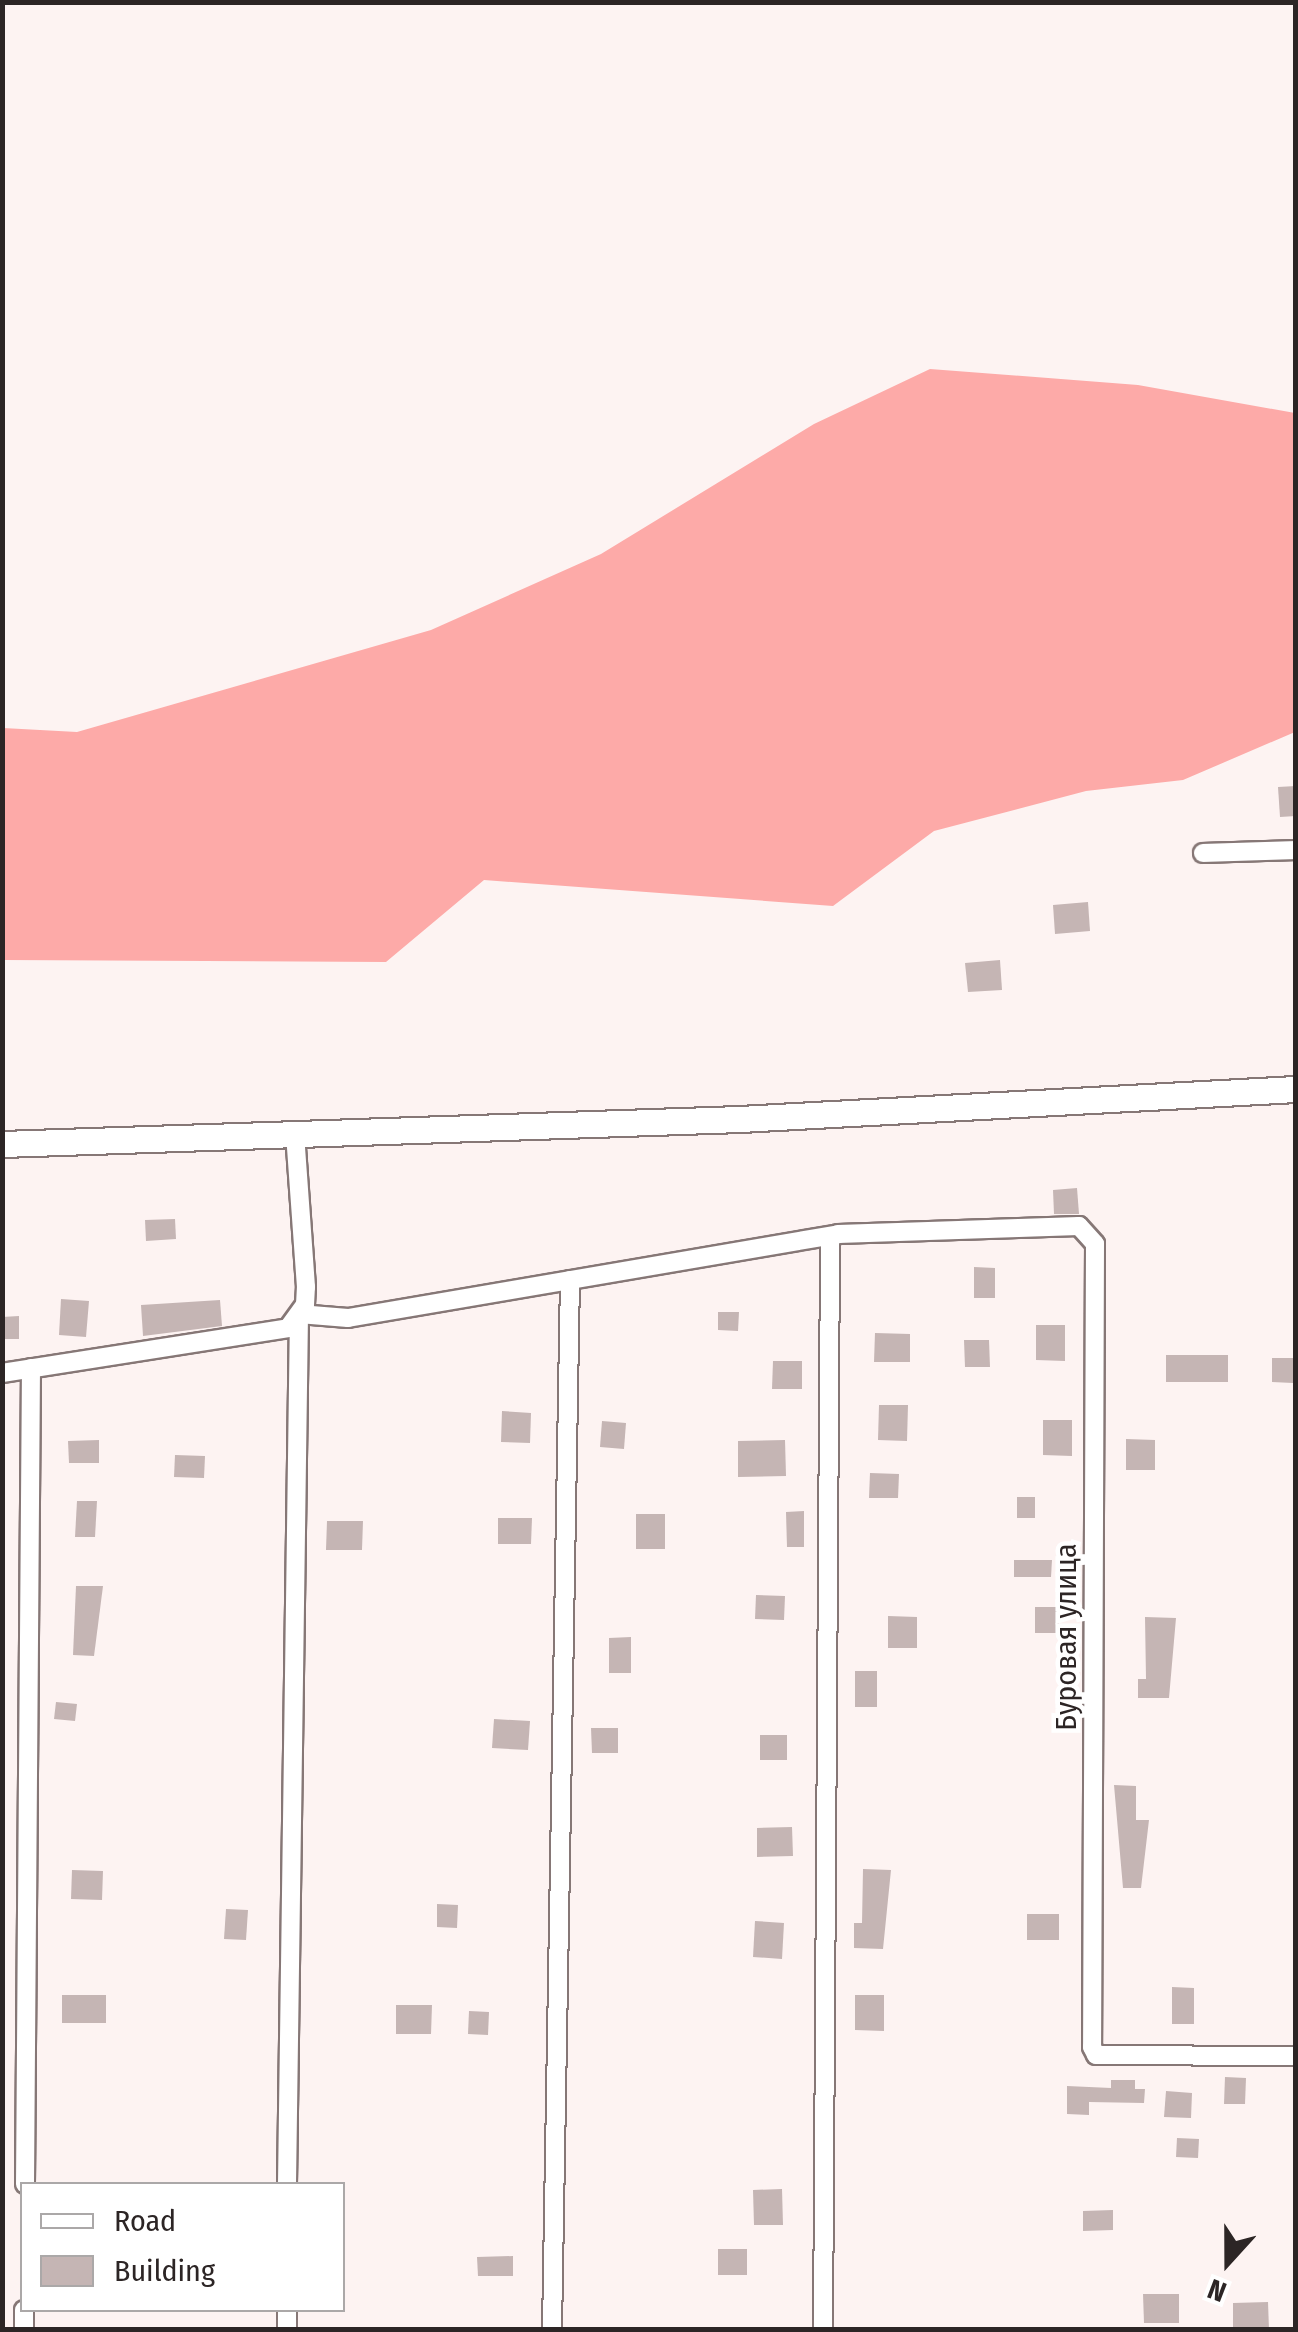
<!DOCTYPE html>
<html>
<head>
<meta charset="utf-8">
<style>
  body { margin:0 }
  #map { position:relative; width:1298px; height:2332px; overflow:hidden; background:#fdf3f2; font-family:"Fira Sans Condensed",sans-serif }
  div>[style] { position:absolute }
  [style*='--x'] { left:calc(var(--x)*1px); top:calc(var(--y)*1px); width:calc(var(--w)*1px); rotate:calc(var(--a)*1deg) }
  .forest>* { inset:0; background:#fdaaa8 }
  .building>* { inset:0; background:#c5b5b4 }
  .roads { filter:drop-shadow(2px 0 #867776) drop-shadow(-2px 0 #867776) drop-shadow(0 2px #867776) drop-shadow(0 -2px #867776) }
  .street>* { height:18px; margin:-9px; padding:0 9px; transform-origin:9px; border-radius:9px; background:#fff }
  .secondary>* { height:25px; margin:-12.5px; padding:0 12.5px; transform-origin:12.5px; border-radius:12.5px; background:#fff }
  span { translate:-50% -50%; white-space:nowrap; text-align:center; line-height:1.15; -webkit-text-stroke:9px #fff; paint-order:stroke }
  .street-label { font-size:30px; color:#2c2525 }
  .frame { position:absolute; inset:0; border:5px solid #2c2525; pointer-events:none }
  .legend { position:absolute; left:20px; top:2182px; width:325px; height:130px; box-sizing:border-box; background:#fff; border:2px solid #aba8a8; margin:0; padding:12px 18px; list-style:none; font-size:30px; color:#2c2525 }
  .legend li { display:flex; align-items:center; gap:20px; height:50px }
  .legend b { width:50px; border:2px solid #aba8a8 }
  .north { position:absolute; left:1178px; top:2212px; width:100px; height:100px; -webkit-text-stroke:8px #fff; paint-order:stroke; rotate:201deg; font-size:28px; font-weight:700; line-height:40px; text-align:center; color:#2c2525 }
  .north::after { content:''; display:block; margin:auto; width:35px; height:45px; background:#2c2525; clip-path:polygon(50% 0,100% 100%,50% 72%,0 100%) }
</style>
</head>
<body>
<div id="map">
  <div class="forest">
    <i style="clip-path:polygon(930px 369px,1138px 385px,1295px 413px,1295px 732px,1183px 780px,1086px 791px,934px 831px,833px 906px,484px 880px,386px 962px,3px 960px,3px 728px,77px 732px,431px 630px,601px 554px,814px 424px)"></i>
  </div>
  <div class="building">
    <i style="clip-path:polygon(1296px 786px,1296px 816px,1280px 817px,1278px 787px)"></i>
    <i style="clip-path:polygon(1088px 902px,1090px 931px,1055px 934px,1053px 905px)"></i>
    <i style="clip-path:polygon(1000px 960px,1002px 990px,968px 992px,965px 963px)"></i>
    <i style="clip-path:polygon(1077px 1188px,1079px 1214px,1054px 1214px,1053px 1190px)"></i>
    <i style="clip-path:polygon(175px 1219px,176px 1239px,146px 1241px,145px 1220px)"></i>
    <i style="clip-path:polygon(974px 1267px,995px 1268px,995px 1298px,974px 1298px)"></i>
    <i style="clip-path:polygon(61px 1299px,89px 1301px,86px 1337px,59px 1335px)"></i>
    <i style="clip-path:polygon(220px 1300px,222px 1326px,143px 1336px,141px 1305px)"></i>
    <i style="clip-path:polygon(718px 1312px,739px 1312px,738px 1331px,718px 1330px)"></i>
    <i style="clip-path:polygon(19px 1316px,19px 1339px,2px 1339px,2px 1317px)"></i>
    <i style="clip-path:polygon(1036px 1325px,1065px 1325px,1065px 1361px,1036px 1360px)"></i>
    <i style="clip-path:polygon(875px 1333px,910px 1334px,910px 1362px,874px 1362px)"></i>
    <i style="clip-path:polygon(964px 1340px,989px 1340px,990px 1367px,965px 1367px)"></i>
    <i style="clip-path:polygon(1166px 1355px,1228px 1355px,1228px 1382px,1166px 1382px)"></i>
    <i style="clip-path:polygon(1272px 1358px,1294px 1358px,1293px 1383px,1272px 1382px)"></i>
    <i style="clip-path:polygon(773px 1361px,802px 1361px,802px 1389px,772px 1389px)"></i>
    <i style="clip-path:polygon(879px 1405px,908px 1405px,907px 1441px,878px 1440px)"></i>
    <i style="clip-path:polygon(502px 1411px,531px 1413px,530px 1443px,501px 1442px)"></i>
    <i style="clip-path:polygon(1043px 1420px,1072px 1420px,1072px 1456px,1043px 1455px)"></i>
    <i style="clip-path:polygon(602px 1421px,626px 1423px,624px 1449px,600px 1447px)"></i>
    <i style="clip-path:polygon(1126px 1439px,1155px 1440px,1155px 1470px,1126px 1470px)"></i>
    <i style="clip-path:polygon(99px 1440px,99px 1463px,69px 1463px,68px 1441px)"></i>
    <i style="clip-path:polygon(785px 1440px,786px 1476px,738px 1477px,738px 1441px)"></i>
    <i style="clip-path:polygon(175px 1455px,205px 1456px,204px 1478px,174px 1477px)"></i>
    <i style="clip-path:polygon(870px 1473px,899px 1474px,898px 1498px,869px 1498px)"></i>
    <i style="clip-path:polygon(1017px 1497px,1035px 1497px,1035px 1518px,1017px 1518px)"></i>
    <i style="clip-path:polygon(77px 1501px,97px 1501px,95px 1537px,75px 1537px)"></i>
    <i style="clip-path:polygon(804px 1511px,804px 1547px,787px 1547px,786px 1512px)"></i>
    <i style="clip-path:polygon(636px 1514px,665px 1514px,665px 1549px,636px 1549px)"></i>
    <i style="clip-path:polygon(498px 1518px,532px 1518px,531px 1544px,498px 1544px)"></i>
    <i style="clip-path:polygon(327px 1521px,363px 1521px,362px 1550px,326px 1550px)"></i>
    <i style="clip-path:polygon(1014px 1560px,1052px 1560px,1051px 1577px,1014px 1577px)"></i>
    <i style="clip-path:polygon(76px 1586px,103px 1586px,94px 1656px,73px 1655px)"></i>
    <i style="clip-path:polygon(756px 1595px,785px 1596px,784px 1620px,755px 1619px)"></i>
    <i style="clip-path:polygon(1035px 1607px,1059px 1607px,1059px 1633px,1035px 1633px)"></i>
    <i style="clip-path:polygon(888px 1616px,917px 1617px,917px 1648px,888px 1648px)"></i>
    <i style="clip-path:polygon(1145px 1617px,1176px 1618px,1169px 1698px,1138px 1698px,1138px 1679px,1146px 1679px)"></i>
    <i style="clip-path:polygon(631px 1637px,631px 1673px,609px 1673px,609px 1638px)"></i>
    <i style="clip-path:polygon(855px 1671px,877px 1671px,877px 1707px,855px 1707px)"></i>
    <i style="clip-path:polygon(56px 1702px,77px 1704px,75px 1721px,54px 1719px)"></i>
    <i style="clip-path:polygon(494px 1719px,530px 1721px,528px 1750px,492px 1748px)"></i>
    <i style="clip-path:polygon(591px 1728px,618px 1728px,618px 1753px,592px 1753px)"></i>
    <i style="clip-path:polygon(760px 1735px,787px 1735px,787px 1760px,760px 1760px)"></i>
    <i style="clip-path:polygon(1114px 1785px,1136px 1786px,1136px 1820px,1149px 1820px,1141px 1888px,1123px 1888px)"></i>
    <i style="clip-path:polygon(792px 1827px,793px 1856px,757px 1857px,757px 1828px)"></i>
    <i style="clip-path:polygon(863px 1869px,891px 1870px,883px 1949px,854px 1948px,854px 1923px,862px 1923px)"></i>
    <i style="clip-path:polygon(72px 1870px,103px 1871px,102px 1900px,71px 1899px)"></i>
    <i style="clip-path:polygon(437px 1904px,458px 1905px,457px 1928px,437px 1927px)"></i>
    <i style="clip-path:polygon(226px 1909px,248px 1910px,246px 1940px,224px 1939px)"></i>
    <i style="clip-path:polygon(1027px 1914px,1059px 1914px,1059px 1940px,1027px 1940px)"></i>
    <i style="clip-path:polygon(755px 1921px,784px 1923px,782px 1959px,753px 1957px)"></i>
    <i style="clip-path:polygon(1172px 1987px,1194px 1988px,1194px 2024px,1172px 2024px)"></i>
    <i style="clip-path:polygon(62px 1995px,106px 1995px,106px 2023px,62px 2023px)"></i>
    <i style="clip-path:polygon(855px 1995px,884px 1995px,884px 2031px,855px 2030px)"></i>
    <i style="clip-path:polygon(396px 2005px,432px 2005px,431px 2034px,396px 2034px)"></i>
    <i style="clip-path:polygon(469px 2011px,489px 2012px,488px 2035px,468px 2034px)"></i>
    <i style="clip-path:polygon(1225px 2077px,1246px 2078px,1245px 2104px,1224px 2104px)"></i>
    <i style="clip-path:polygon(1111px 2080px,1135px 2080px,1135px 2089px,1145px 2089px,1144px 2103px,1089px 2102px,1089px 2115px,1067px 2114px,1067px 2086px,1111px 2088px)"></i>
    <i style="clip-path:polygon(1166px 2091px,1192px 2093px,1191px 2118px,1164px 2117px)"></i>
    <i style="clip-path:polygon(1177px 2138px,1199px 2139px,1198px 2158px,1176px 2157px)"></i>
    <i style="clip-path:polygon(782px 2189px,783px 2225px,754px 2225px,753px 2190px)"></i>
    <i style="clip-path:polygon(1113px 2210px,1113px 2230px,1083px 2231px,1083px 2211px)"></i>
    <i style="clip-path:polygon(718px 2249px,747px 2249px,747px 2275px,718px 2275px)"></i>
    <i style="clip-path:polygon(513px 2256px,513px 2276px,478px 2276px,477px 2257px)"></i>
    <i style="clip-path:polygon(1143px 2294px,1179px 2294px,1179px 2323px,1144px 2323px)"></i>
    <i style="clip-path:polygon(1268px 2302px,1269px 2330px,1233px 2330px,1233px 2303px)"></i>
  </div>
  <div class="roads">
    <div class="street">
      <i style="--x:1203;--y:853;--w:93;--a:-1.8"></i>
      <i style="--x:2;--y:1373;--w:290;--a:-8.9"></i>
      <i style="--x:288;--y:1328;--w:29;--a:-54"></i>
      <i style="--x:305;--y:1305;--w:18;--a:-87"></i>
      <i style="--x:306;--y:1287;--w:152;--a:-94.1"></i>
      <i style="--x:25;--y:2184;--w:816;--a:-89.58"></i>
      <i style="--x:287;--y:2184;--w:870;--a:-89.21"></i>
      <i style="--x:299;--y:1314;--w:49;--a:4.7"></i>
      <i style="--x:348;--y:1318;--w:497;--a:-9.7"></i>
      <i style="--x:838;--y:1234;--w:241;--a:-1.9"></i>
      <i style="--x:1079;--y:1226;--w:24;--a:48"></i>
      <i style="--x:1095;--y:1244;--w:803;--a:90.21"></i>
      <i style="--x:1092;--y:2047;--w:9;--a:63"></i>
      <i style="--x:1096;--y:2055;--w:200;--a:0.3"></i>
      <i style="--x:24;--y:2330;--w:20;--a:-90"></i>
      <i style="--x:287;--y:2330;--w:20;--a:-90"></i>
      <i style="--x:552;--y:2330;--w:1050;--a:-89.02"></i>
      <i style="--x:823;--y:2330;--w:1093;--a:-89.63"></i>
    </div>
    <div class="secondary">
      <i style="--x:2;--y:1144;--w:738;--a:-1.94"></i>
      <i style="--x:740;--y:1119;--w:557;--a:-3.09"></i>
    </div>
  </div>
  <div class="street-label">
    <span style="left:1066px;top:1637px;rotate:-90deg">Буровая улица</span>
  </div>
  <div class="frame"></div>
  <ul class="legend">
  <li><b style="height:12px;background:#fff"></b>Road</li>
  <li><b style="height:28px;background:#c5b5b4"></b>Building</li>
  </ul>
  <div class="north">N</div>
</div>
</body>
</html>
